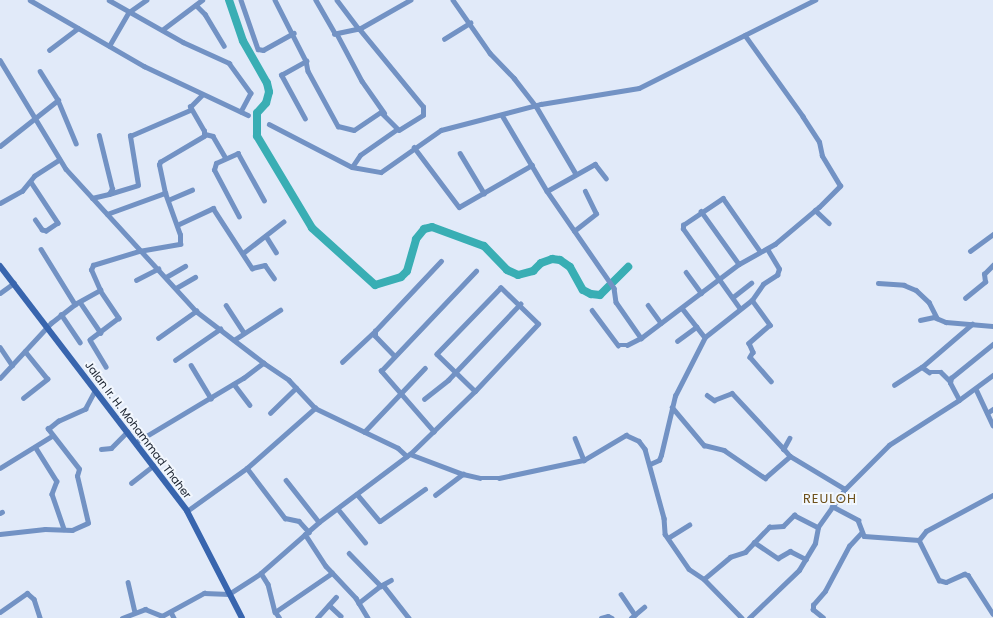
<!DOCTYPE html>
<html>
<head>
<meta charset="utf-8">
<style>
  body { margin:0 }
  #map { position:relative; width:993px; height:618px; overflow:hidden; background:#e1eaf9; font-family:Poppins,sans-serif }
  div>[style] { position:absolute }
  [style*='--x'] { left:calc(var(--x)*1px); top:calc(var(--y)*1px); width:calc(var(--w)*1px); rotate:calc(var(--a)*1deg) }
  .river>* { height:8px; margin:-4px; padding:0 4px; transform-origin:4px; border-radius:4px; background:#39aeb4 }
  .minor>* { height:4.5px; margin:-2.25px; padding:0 2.25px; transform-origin:2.25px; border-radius:2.25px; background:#7292c4 }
  .secondary>* { height:6px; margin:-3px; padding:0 3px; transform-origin:3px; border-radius:3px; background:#3865ae }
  span { translate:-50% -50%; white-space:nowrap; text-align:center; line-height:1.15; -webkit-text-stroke:4px #f2f7fe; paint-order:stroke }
  .street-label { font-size:11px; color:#18202d }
  .quarter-label { font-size:13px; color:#6e511b; letter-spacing:1px }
</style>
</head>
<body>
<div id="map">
  <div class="river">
    <i style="--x:229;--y:0;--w:43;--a:71.1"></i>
    <i style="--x:243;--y:41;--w:48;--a:60.3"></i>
    <i style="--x:267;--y:83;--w:9;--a:77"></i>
    <i style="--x:269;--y:92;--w:11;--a:105"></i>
    <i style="--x:266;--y:103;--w:13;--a:132"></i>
    <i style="--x:257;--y:113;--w:23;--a:90"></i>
    <i style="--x:257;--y:136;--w:107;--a:59.1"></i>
    <i style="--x:312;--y:228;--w:85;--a:42.1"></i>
    <i style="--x:375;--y:285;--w:27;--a:-17"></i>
    <i style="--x:401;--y:277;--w:8;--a:-45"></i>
    <i style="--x:407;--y:271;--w:33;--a:-74"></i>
    <i style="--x:416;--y:239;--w:13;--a:-51"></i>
    <i style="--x:424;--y:229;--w:8;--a:-14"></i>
    <i style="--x:432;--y:227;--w:55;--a:20.1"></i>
    <i style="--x:484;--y:246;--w:33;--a:46"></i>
    <i style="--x:507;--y:270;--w:12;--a:24"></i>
    <i style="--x:518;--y:275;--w:16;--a:-15"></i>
    <i style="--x:533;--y:271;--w:11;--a:-45"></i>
    <i style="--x:541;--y:263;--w:12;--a:-20"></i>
    <i style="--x:552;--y:259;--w:8;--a:7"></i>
    <i style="--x:560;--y:260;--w:12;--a:35"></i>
    <i style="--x:570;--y:267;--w:26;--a:61"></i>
    <i style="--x:583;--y:290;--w:9;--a:27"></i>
    <i style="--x:591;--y:294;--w:9;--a:6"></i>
    <i style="--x:600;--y:295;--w:40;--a:-45"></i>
  </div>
  <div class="minor">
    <i style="--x:30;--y:0;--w:132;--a:30.1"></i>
    <i style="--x:144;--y:66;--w:115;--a:25.2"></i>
    <i style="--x:109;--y:0;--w:85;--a:29.6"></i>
    <i style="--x:183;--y:42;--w:51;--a:24.5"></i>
    <i style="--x:229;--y:63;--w:37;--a:54"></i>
    <i style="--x:251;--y:93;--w:21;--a:118"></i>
    <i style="--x:241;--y:0;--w:52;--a:70.9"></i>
    <i style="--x:258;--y:49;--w:5;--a:11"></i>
    <i style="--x:263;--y:50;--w:35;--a:-29"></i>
    <i style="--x:275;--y:0;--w:68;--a:63.1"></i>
    <i style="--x:306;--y:61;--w:10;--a:79"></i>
    <i style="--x:308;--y:71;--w:63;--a:61.4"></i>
    <i style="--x:338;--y:126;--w:16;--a:14"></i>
    <i style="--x:354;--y:130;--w:32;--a:-34"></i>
    <i style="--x:381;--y:112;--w:25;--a:45"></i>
    <i style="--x:399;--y:130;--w:28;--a:-32"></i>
    <i style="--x:423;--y:115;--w:8;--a:-90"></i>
    <i style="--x:423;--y:107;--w:101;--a:-129.4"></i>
    <i style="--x:359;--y:29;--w:25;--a:168"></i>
    <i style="--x:335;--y:34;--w:39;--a:-120"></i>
    <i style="--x:337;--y:0;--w:36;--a:53"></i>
    <i style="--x:359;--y:29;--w:59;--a:-29.6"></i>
    <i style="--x:453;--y:0;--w:65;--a:55.1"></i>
    <i style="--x:490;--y:53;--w:35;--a:46"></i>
    <i style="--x:514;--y:78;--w:36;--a:52"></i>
    <i style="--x:536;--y:106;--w:79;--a:59.5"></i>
    <i style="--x:196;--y:5;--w:13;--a:45"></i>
    <i style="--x:205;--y:14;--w:37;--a:59"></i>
    <i style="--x:162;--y:30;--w:50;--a:-36.9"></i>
    <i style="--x:337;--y:34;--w:53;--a:62"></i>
    <i style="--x:362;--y:81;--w:39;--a:55"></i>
    <i style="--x:444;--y:39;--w:31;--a:-32"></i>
    <i style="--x:109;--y:46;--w:39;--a:-60"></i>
    <i style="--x:129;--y:12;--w:21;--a:-35"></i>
    <i style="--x:49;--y:50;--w:36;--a:-37"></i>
    <i style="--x:0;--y:60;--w:127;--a:58.8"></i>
    <i style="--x:66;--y:169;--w:193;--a:47.5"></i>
    <i style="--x:196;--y:311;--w:86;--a:37.4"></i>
    <i style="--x:264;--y:363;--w:25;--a:143"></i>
    <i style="--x:244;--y:378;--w:126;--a:149"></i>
    <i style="--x:40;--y:71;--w:34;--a:58"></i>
    <i style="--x:502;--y:115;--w:88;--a:59.4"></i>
    <i style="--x:547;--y:191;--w:118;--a:55.4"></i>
    <i style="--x:614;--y:288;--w:14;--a:82"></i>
    <i style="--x:616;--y:302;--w:44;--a:55.2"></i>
    <i style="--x:641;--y:338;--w:123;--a:-37.1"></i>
    <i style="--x:739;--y:264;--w:41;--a:-29.1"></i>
    <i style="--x:775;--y:244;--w:57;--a:-40.1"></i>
    <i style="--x:819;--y:207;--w:30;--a:-45"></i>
    <i style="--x:840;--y:186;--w:35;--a:-121"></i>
    <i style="--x:822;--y:156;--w:14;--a:-102"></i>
    <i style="--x:819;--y:142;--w:30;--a:-123"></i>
    <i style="--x:803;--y:117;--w:100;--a:-125.6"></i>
    <i style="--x:305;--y:119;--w:50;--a:-118.6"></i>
    <i style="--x:281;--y:75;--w:29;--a:-29"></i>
    <i style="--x:269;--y:124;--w:93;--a:27.4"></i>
    <i style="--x:352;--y:167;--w:29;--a:10"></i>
    <i style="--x:381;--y:172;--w:73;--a:-35"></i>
    <i style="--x:441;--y:130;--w:103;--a:-14.6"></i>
    <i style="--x:541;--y:104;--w:99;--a:-9.3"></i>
    <i style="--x:639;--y:88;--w:197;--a:-26.6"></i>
    <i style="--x:205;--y:134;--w:8;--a:14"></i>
    <i style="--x:213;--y:136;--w:24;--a:60"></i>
    <i style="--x:0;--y:146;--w:74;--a:-38.4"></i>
    <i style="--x:58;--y:100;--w:47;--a:67.3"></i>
    <i style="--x:414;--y:147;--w:75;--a:53.1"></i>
    <i style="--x:459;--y:207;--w:84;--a:-29.9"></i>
    <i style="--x:460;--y:153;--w:47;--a:59"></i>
    <i style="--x:352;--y:167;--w:14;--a:-56"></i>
    <i style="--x:360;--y:155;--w:44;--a:-34.8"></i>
    <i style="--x:31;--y:182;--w:49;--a:56.6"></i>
    <i style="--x:58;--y:223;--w:14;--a:146"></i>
    <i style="--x:46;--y:231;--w:4;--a:-166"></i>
    <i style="--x:42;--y:230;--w:12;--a:-125"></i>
    <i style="--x:547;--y:191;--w:55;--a:-29.4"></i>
    <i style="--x:595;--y:164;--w:18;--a:52"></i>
    <i style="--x:109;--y:194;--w:30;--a:-17"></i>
    <i style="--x:138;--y:185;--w:50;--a:-99.3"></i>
    <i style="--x:130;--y:136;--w:65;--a:-23.4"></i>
    <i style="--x:92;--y:198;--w:17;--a:-13"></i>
    <i style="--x:109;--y:194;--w:6;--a:-59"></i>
    <i style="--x:112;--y:189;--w:55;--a:-103.8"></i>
    <i style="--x:168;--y:200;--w:26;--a:-23"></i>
    <i style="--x:0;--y:203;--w:25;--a:-29"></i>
    <i style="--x:22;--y:191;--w:19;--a:-51"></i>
    <i style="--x:34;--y:176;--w:30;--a:-33"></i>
    <i style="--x:815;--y:210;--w:19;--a:43"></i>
    <i style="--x:701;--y:211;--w:65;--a:54.4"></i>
    <i style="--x:107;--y:214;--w:62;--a:-19.9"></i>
    <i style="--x:239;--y:217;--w:53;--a:-118"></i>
    <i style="--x:214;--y:170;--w:7;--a:-74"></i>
    <i style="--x:216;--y:163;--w:24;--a:-24"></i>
    <i style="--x:238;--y:153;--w:54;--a:61"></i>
    <i style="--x:177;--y:225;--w:40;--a:-25"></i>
    <i style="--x:213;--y:208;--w:72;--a:57"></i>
    <i style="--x:252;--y:268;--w:13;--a:-13"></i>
    <i style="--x:265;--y:265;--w:16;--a:55"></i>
    <i style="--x:574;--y:231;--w:28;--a:-38"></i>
    <i style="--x:596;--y:214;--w:25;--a:-116"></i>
    <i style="--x:266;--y:236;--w:19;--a:58"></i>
    <i style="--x:41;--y:249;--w:65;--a:58.3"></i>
    <i style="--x:970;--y:251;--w:29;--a:-36"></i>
    <i style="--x:243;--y:253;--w:51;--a:-37.8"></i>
    <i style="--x:686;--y:272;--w:26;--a:54"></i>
    <i style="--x:166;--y:277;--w:22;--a:-30"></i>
    <i style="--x:136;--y:280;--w:25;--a:-27"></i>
    <i style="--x:878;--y:283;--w:26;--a:4"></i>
    <i style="--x:904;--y:285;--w:13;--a:23"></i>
    <i style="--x:916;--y:290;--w:18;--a:43"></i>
    <i style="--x:929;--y:302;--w:18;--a:63"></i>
    <i style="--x:176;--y:288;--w:22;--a:-30"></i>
    <i style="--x:100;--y:290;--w:34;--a:56"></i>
    <i style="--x:119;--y:318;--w:36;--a:143"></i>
    <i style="--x:90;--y:340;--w:31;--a:59"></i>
    <i style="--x:0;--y:293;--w:17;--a:-36"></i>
    <i style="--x:733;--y:297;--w:23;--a:-38"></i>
    <i style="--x:965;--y:298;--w:26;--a:-39"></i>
    <i style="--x:985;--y:282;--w:8;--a:-97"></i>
    <i style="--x:984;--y:274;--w:13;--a:-45"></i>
    <i style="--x:752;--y:300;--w:31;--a:54"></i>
    <i style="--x:770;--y:325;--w:28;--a:139"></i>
    <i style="--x:749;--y:343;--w:10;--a:66"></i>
    <i style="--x:753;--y:352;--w:6;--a:121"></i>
    <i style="--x:750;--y:357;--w:32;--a:49"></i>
    <i style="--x:80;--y:302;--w:37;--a:56"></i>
    <i style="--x:226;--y:305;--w:33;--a:57"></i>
    <i style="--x:648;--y:305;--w:22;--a:54"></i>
    <i style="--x:682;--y:308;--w:37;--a:52"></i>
    <i style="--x:740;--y:309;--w:98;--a:-125.5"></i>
    <i style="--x:683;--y:229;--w:4;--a:-90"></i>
    <i style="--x:683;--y:225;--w:48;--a:-34"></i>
    <i style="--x:723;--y:198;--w:65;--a:55.1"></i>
    <i style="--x:592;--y:310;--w:44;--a:53.4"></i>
    <i style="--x:618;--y:345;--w:9;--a:0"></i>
    <i style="--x:627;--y:345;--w:16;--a:-27"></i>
    <i style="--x:61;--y:314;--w:34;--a:56"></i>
    <i style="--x:920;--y:320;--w:14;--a:-12"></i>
    <i style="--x:934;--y:317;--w:13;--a:23"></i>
    <i style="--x:946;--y:322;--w:47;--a:4.9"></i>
    <i style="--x:158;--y:338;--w:47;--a:-35.4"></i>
    <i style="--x:234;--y:340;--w:55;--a:-33.1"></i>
    <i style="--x:677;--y:341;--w:24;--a:-36"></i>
    <i style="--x:0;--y:347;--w:22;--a:56"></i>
    <i style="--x:394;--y:356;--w:28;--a:-134"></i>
    <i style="--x:375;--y:336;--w:5;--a:-90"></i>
    <i style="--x:375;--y:331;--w:96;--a:-46.7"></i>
    <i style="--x:175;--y:360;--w:55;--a:-34.6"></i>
    <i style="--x:342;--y:362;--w:44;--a:-43.2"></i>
    <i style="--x:264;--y:363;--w:30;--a:34"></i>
    <i style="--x:289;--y:380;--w:38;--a:47"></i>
    <i style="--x:315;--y:408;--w:92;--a:25.7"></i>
    <i style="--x:398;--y:448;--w:12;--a:42"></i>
    <i style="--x:191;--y:365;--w:39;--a:59"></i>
    <i style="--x:922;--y:367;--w:66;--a:-40.7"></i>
    <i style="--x:0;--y:378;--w:75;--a:-47.2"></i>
    <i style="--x:51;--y:323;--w:31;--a:-38"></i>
    <i style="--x:75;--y:304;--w:29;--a:-29"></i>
    <i style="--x:100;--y:290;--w:22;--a:-114"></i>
    <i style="--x:91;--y:270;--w:5;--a:-68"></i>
    <i style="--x:93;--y:265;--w:48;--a:-16.9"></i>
    <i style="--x:139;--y:251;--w:42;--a:-9.7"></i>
    <i style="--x:180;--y:244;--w:9;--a:-90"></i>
    <i style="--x:180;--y:235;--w:45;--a:-109.7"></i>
    <i style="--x:165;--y:193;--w:29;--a:-102"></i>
    <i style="--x:159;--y:165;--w:3;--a:-72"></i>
    <i style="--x:160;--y:162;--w:51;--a:-30.6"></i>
    <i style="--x:204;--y:136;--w:5;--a:-90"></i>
    <i style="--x:204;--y:131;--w:28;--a:-120"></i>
    <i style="--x:190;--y:107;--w:17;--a:-45"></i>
    <i style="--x:234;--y:384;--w:26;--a:53"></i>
    <i style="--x:894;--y:385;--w:33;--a:-33"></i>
    <i style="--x:922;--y:367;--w:9;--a:36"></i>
    <i style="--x:929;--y:372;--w:12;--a:0"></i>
    <i style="--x:941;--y:372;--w:13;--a:45"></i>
    <i style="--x:976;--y:389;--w:40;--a:65"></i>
    <i style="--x:707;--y:395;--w:9;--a:36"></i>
    <i style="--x:714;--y:400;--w:19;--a:-21"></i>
    <i style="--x:732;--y:393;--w:76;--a:47.1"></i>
    <i style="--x:23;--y:398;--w:31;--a:-38"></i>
    <i style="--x:47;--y:379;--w:35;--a:-129"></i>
    <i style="--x:424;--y:399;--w:31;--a:-38"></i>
    <i style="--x:448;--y:380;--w:105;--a:-46.5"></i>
    <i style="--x:959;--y:400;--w:42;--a:-36.3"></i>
    <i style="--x:672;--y:407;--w:50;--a:49.9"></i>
    <i style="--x:704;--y:445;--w:21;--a:14"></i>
    <i style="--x:724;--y:450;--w:50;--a:34.3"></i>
    <i style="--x:765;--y:478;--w:33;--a:-41"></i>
    <i style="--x:270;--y:413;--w:36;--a:-44"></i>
    <i style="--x:987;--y:413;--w:7;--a:-34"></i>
    <i style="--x:364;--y:432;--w:88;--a:-46.4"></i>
    <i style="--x:434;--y:432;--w:81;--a:-131"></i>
    <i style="--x:381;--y:371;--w:138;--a:-46.5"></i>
    <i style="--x:575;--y:438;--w:24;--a:68"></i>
    <i style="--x:790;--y:438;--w:13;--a:119"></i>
    <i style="--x:784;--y:449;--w:9;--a:49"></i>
    <i style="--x:790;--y:456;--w:64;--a:31"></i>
    <i style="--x:36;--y:448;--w:39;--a:58"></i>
    <i style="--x:57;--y:481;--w:14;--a:111"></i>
    <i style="--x:52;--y:494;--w:37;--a:71"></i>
    <i style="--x:101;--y:449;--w:10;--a:-6"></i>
    <i style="--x:111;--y:448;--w:23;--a:-45"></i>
    <i style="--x:410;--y:454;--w:91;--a:-44.1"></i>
    <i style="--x:475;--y:391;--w:92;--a:-46.8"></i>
    <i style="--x:538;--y:324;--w:52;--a:-135.8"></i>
    <i style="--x:501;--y:288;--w:92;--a:134.1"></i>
    <i style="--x:437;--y:354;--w:53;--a:44.2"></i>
    <i style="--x:650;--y:464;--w:10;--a:-24"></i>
    <i style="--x:659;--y:460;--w:5;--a:-68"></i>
    <i style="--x:661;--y:455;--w:61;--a:-76.7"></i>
    <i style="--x:675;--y:396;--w:66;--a:-63"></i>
    <i style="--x:705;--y:337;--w:60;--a:-38.2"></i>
    <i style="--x:752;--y:300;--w:19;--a:-55"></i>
    <i style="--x:763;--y:284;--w:17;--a:-33"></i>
    <i style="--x:777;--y:275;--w:6;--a:-72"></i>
    <i style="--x:779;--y:269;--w:23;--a:-121"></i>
    <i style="--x:0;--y:468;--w:61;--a:-31.6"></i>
    <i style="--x:247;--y:468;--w:91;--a:-41.4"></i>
    <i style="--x:286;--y:480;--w:53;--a:51.8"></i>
    <i style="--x:131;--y:483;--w:28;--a:-38"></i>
    <i style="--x:357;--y:494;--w:35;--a:50"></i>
    <i style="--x:380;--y:521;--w:55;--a:-35.4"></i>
    <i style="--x:435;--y:495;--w:35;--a:-37"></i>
    <i style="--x:832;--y:506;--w:30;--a:28"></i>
    <i style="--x:858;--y:520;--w:17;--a:69"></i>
    <i style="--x:864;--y:536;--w:55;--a:4.2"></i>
    <i style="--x:919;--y:540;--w:45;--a:63.4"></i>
    <i style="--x:939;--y:580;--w:7;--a:16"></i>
    <i style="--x:946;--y:582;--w:20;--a:-24"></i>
    <i style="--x:964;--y:574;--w:4;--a:14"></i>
    <i style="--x:968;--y:575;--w:46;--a:57.3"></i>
    <i style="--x:338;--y:509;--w:43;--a:50.7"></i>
    <i style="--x:187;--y:511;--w:74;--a:-35.6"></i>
    <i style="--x:247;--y:468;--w:63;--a:52.8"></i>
    <i style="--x:285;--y:518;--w:14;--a:12"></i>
    <i style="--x:299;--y:521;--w:15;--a:48"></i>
    <i style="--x:0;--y:513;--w:2;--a:-27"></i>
    <i style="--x:0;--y:534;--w:45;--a:-6.3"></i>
    <i style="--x:45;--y:529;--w:27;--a:2"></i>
    <i style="--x:72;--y:530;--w:17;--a:-24"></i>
    <i style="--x:88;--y:523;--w:48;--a:-103.2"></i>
    <i style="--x:77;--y:476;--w:7;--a:-74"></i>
    <i style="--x:79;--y:469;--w:51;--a:-127.8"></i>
    <i style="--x:48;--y:429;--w:13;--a:-39"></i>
    <i style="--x:58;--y:421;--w:30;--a:-24"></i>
    <i style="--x:85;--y:409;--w:21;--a:-62"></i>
    <i style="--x:305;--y:534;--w:38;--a:57"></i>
    <i style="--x:326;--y:566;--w:44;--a:46.8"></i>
    <i style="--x:356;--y:598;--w:23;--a:59"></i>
    <i style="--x:668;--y:538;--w:25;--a:-32"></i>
    <i style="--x:919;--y:540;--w:11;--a:-52"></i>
    <i style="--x:926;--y:531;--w:76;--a:-28.2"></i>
    <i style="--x:754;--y:542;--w:29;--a:34"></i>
    <i style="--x:778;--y:558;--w:14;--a:-30"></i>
    <i style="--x:790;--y:551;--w:18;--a:27"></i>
    <i style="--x:349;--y:553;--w:46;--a:45.9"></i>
    <i style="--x:381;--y:586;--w:28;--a:142"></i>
    <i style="--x:261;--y:573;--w:13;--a:58"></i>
    <i style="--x:268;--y:584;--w:29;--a:76"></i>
    <i style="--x:704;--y:579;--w:54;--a:45.7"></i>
    <i style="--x:128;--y:582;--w:31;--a:77"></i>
    <i style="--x:382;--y:585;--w:10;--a:-29"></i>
    <i style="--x:383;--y:585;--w:42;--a:51.8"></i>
    <i style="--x:621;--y:594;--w:25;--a:56"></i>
    <i style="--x:329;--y:605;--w:16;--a:43"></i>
    <i style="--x:0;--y:612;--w:33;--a:-35"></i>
    <i style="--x:27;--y:593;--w:9;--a:41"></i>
    <i style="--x:34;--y:599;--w:20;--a:72"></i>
    <i style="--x:171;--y:612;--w:7;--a:63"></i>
    <i style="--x:122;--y:618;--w:25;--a:-21"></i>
    <i style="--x:145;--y:609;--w:18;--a:22"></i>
    <i style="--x:162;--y:616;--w:48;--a:-28.7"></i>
    <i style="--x:204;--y:593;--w:25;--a:2"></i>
    <i style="--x:229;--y:594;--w:38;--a:-33"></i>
    <i style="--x:261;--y:573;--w:77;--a:-41.3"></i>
    <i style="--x:319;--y:522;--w:114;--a:-36.8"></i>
    <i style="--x:410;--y:454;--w:57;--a:20.7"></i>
    <i style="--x:463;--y:474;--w:17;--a:13"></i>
    <i style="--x:480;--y:478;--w:19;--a:0"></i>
    <i style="--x:499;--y:478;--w:87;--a:-12"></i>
    <i style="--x:584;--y:460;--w:49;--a:-30.8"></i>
    <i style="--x:626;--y:435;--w:14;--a:25"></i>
    <i style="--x:639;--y:441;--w:10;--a:53"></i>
    <i style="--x:645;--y:449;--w:72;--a:74.6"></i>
    <i style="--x:664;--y:518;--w:16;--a:86"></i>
    <i style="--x:665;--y:534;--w:42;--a:55.6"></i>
    <i style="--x:689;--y:569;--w:18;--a:34"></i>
    <i style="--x:704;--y:579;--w:34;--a:-40"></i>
    <i style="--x:730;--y:557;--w:16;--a:-18"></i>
    <i style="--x:745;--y:552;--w:35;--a:-46"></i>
    <i style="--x:769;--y:527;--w:14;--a:-4"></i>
    <i style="--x:783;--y:526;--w:16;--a:-45"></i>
    <i style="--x:794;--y:515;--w:27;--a:27"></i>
    <i style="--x:818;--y:527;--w:47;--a:-54.6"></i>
    <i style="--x:845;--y:489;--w:62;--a:-45"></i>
    <i style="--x:889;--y:445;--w:83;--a:-32.7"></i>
    <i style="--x:959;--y:400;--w:19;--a:-118"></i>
    <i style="--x:950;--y:383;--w:5;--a:-79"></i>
    <i style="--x:951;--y:378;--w:54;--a:-39"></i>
    <i style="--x:279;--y:618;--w:7;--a:-124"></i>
    <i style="--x:275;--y:612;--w:69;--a:-34.4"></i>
    <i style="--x:317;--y:618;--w:28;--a:-48"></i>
    <i style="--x:601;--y:618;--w:7;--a:-16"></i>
    <i style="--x:608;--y:616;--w:4;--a:27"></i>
    <i style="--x:631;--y:618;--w:17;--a:-40"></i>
    <i style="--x:749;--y:618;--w:69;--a:-43.8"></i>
    <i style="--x:799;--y:570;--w:31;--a:-59"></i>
    <i style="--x:815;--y:543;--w:16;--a:-79"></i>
    <i style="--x:823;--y:618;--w:13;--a:-141"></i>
    <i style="--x:813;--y:610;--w:5;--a:-90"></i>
    <i style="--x:813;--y:605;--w:18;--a:-49"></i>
    <i style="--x:825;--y:591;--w:51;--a:-61.9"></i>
    <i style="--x:849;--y:546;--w:18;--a:-47"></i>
  </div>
  <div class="secondary">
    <i style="--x:0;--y:266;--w:308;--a:52.6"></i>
    <i style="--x:187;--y:511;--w:120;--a:62.8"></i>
  </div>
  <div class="street-label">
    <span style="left:138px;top:430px;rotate:53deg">Jalan Ir. H. Mohammad Thaher</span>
  </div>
  <div class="quarter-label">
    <span style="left:830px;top:499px">REULOH</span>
  </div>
</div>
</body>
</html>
